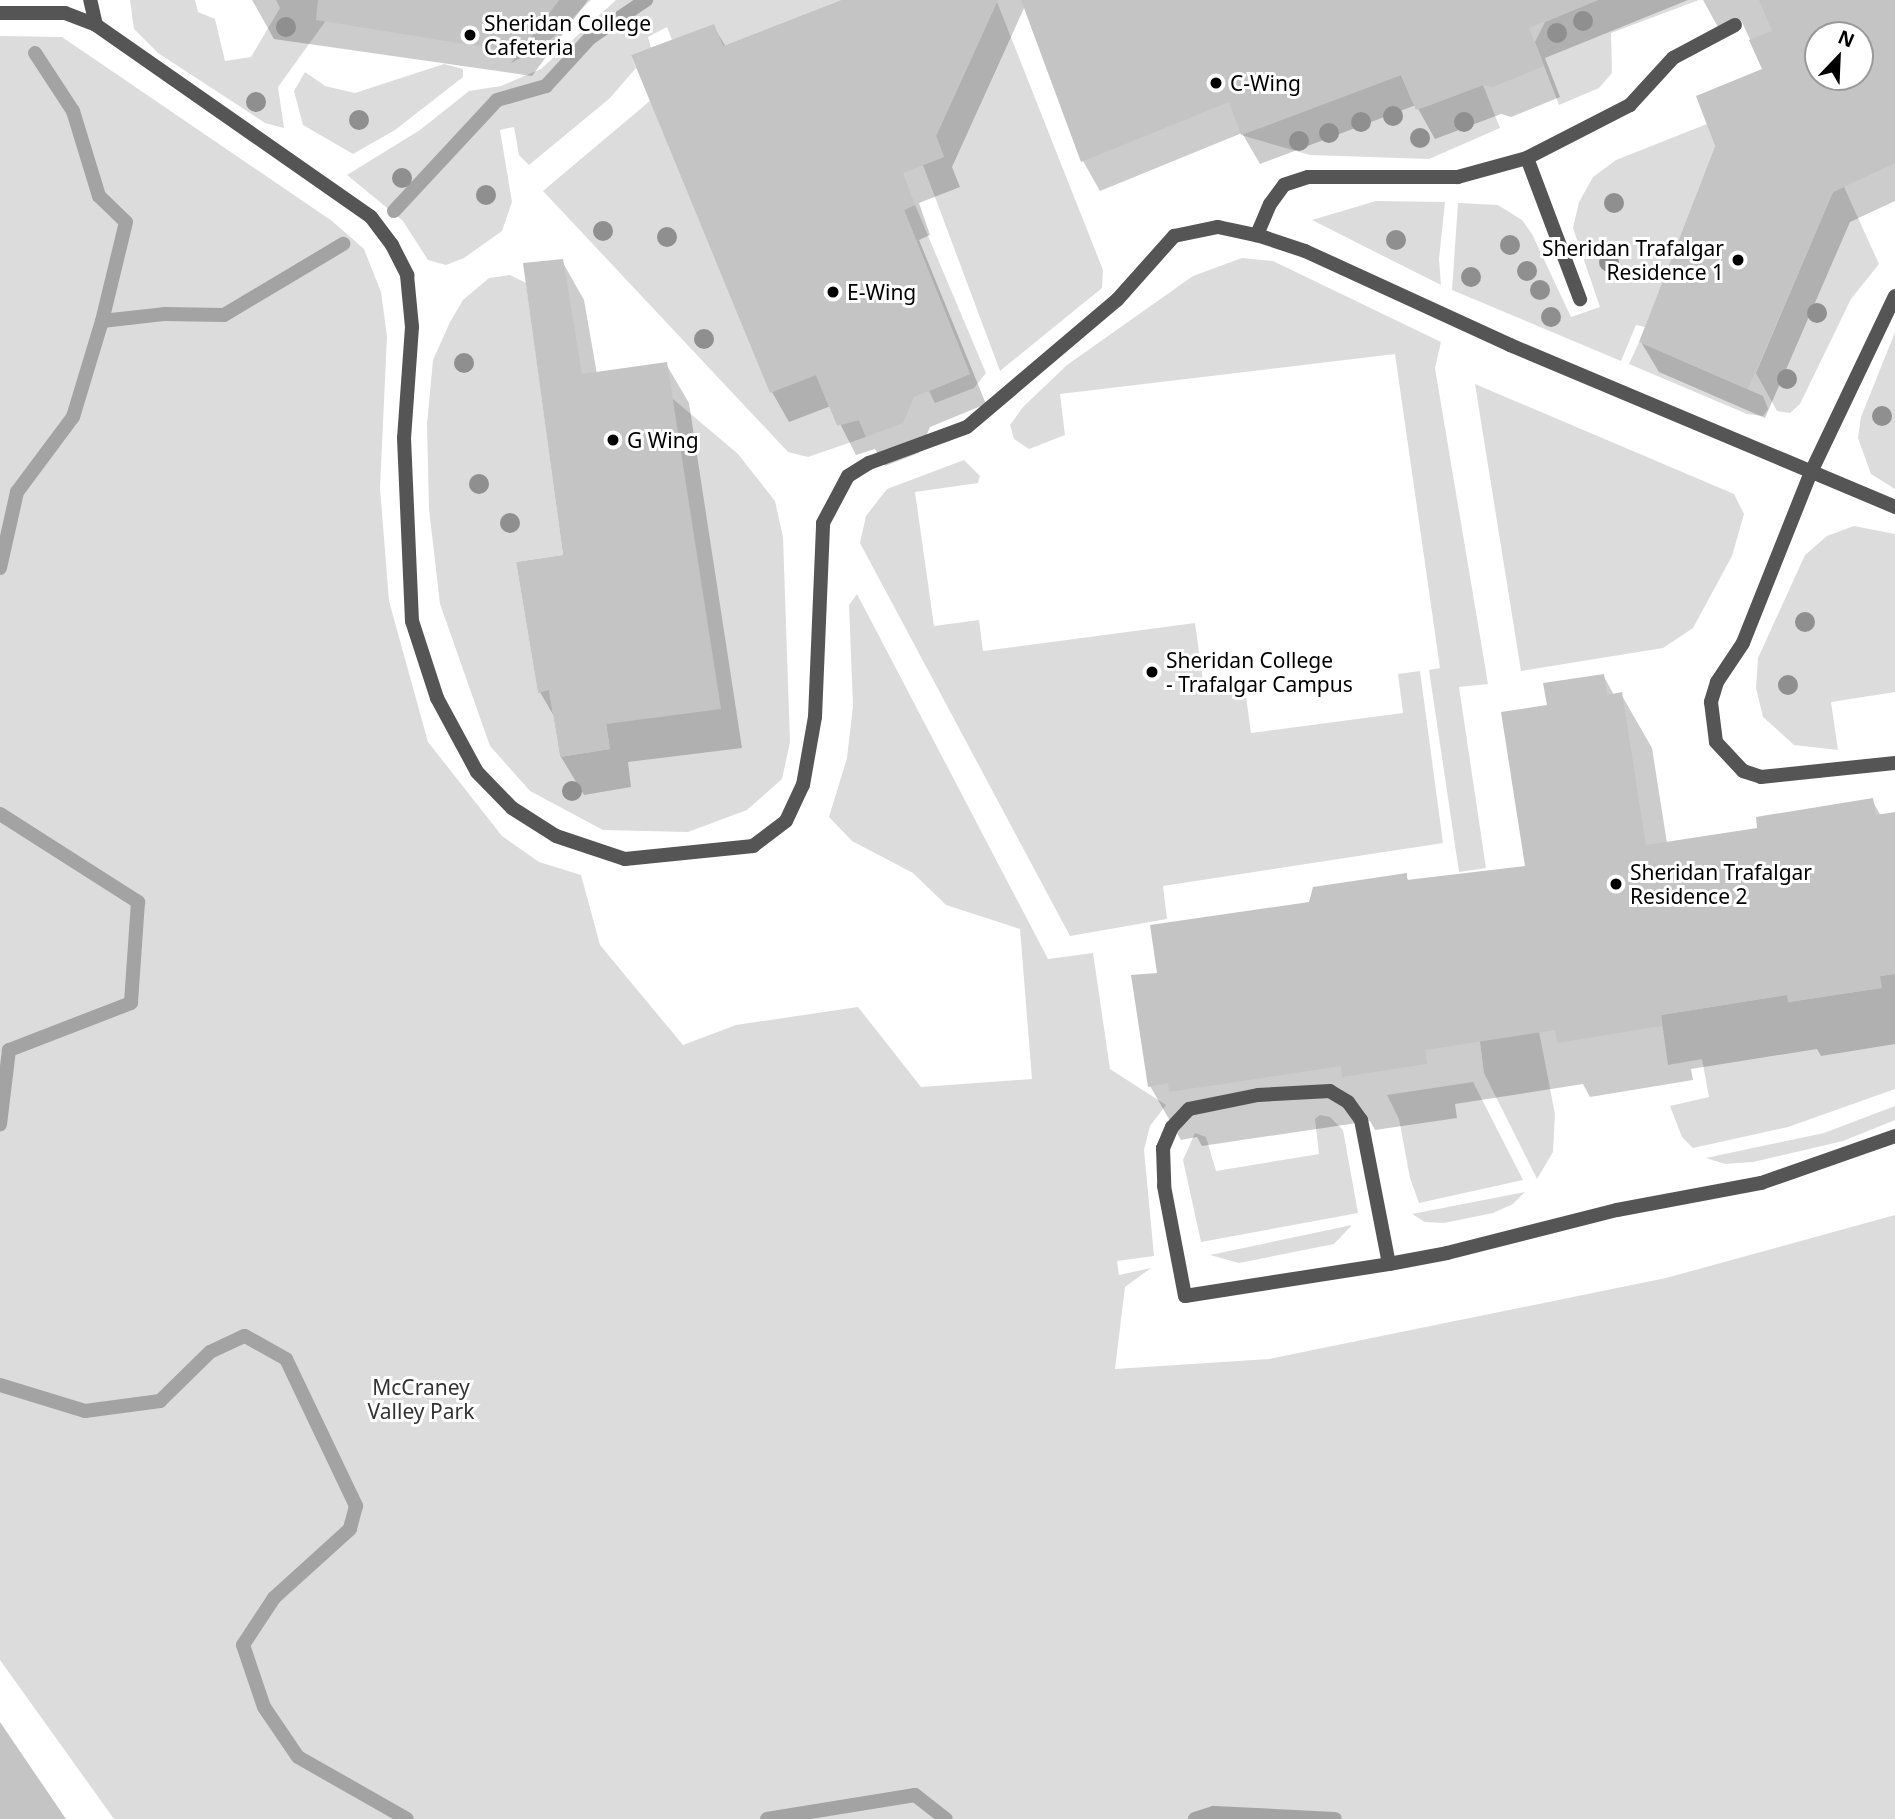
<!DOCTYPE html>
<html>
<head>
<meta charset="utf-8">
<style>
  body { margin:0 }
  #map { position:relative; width:1895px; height:1819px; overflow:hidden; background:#fff; font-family:"Noto Sans",sans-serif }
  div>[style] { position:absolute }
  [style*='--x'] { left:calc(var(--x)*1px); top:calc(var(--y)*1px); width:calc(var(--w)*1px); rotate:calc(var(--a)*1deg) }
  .green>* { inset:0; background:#dcdcdc }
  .shadow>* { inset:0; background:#0003 }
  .stream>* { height:14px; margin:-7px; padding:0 7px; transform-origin:7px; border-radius:7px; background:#a3a3a3 }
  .building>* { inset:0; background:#c4c4c4 }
  .lane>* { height:14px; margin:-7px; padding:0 7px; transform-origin:7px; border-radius:7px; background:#555 }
  .trees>* { width:20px; height:20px; margin:-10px; border-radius:50%; background:#8f8f8f }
  .dots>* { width:19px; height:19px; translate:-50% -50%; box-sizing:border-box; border:4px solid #fff; border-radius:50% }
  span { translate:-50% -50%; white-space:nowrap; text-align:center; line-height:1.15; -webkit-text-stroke:6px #fff; paint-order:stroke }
  .poi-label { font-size:21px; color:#000 }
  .left { translate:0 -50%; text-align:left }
  .right { translate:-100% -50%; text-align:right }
  .park-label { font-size:21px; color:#333 }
  .north { position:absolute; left:1804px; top:21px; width:70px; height:70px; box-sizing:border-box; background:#fff; border:2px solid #999; border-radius:50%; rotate:23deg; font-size:19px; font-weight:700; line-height:28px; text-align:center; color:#000 }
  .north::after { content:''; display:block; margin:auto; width:24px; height:32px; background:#000; clip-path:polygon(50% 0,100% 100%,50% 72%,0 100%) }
</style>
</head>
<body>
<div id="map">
  <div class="green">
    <i style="clip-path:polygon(130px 0,195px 0,198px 12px,215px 19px,225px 61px,251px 57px,280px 8px,276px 0,324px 0,335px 8px,278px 87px,284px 128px,265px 123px,158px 53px,134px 29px)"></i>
    <i style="clip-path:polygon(559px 0,591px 0,544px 46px,511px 63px)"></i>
    <i style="clip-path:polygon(616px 0,841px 0,723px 46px,714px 25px,672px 40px,667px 27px,648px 37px,651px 48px,631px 55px,636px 68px,610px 98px,529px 165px,519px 155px,514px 127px,500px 130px,512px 202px,502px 231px,464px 258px,446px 265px,428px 260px,403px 221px,347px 175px,420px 130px,469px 91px,501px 86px,541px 69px)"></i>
    <i style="clip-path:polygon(1598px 0,1699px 0,1611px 33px,1612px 73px,1599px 88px,1559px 105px,1535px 42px,1545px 22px)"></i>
    <i style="clip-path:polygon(997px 2px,1103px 270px,1102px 288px,1000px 371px,923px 165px,944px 157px,936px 136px)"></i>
    <i style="clip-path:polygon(0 36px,62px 37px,332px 221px,364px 249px,381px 292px,387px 336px,380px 488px,389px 601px,428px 742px,502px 836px,539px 862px,581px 875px,600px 945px,683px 1045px,736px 1025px,858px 1007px,921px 1087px,1032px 1079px,1020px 929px,946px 905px,913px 873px,852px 841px,829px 817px,847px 758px,853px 706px,849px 605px,857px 594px,1048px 959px,1093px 953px,1110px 1069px,1166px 1105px,1150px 1126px,1144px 1150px,1154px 1256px,1117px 1261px,1119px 1275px,1151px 1268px,1125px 1287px,1115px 1369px,1269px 1359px,1666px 1278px,1895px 1215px,1895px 1819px,114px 1819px,0 1660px)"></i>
    <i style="clip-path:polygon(444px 64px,463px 69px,463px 77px,395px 130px,353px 154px,303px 125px,294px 91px,305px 72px,325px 86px,355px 93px)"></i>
    <i style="clip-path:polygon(1401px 75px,1412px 101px,1422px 108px,1483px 85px,1500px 128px,1429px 159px,1310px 155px,1241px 135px)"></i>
    <i style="clip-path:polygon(651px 100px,770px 392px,816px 375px,837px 426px,859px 420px,866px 437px,808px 457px,788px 452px,543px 191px)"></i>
    <i style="clip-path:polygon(1707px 124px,1715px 146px,1645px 327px,1636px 325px,1621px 361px,1452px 290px,1458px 203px,1498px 205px,1522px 220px,1532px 234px,1571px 317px,1600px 307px,1573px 228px,1579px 202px,1593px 177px,1616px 160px)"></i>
    <i style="clip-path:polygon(1844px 187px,1879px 264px,1851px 299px,1800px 404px,1790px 413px,1777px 411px,1756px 373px,1833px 192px)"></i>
    <i style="clip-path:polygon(1376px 201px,1445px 202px,1439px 259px,1441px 285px,1312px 220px)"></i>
    <i style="clip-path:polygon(915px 205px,986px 373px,974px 388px,935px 403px,929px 391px,970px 374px,904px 210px)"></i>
    <i style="clip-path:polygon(1242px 258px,1273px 261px,1441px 342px,1435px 368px,1488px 684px,1459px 687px,1486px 868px,1459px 872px,1429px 670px,1440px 668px,1395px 354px,1060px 394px,1065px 435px,1029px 449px,1014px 439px,1010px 425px,1023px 407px,1067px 365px,1193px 276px)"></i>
    <i style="clip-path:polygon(510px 275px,526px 283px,563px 555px,516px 562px,538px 692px,549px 690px,560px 757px,610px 749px,604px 709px,673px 399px,738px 454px,775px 501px,783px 537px,790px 742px,782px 779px,747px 810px,688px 832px,603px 830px,530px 791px,490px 746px,440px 604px,429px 509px,427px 424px,433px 360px,450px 322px,463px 300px,489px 278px)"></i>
    <i style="clip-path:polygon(1895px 332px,1895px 489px,1871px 474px,1858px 438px,1861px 417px)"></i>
    <i style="clip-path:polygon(1639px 342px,1763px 396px,1768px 409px,1763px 416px,1747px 414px,1629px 364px)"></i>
    <i style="clip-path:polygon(1475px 384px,1734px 494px,1744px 514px,1732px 556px,1693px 628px,1663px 648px,1521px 671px)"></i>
    <i style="clip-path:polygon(964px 460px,980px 476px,978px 483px,915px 492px,934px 626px,979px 620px,983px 651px,1195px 623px,1204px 687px,1244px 682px,1251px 733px,1403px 713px,1398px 674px,1420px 671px,1443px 843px,1163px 886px,1167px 919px,1070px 936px,860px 543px,866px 516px,887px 489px)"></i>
    <i style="clip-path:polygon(1854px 526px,1895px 534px,1895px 692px,1831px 702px,1838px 750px,1794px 745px,1763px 717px,1756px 688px,1758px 658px,1805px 555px,1827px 536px)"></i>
    <i style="clip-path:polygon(1895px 974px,1895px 1089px,1788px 1127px,1693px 1148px,1682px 1137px,1670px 1106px,1709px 1097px,1702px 1059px,1668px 1065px,1661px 1015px,1787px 995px,1789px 1002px,1881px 988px,1880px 976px)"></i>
    <i style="clip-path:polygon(1539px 1032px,1555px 1114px,1553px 1152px,1537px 1179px,1484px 1073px,1480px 1041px)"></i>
    <i style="clip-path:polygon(1473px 1082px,1523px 1180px,1419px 1203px,1410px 1178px,1399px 1119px,1387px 1095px)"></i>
    <i style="clip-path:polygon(1895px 1106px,1895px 1120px,1843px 1141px,1753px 1162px,1725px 1164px,1706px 1158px,1824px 1133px)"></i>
    <i style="clip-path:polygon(1320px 1115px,1330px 1117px,1343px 1130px,1358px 1213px,1201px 1242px,1183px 1160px,1195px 1133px,1206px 1137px,1216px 1171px,1319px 1154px,1315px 1119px)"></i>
    <i style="clip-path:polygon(1525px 1192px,1513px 1204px,1493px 1213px,1444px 1223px,1425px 1222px,1412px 1214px)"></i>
    <i style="clip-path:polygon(1352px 1225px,1334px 1244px,1239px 1263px,1210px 1255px)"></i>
  </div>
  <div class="shadow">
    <i style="clip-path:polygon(252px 0,588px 0,532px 76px,274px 39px)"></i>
    <i style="clip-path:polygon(846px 0,1688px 0,1545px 58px,1560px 97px,1511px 117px,1501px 114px,1435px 139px,1416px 105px,1260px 164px,1242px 133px,1100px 191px,1083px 161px,1025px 6px,952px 167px,960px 187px,919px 203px,930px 235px,919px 240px,986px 404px,930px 427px,919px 453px,885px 466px,875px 449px,856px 455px,831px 406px,789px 422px,772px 392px,714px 27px,726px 47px)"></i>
    <i style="clip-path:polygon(evenodd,1703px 0,1895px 0,1895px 201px,1850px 222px,1765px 418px,1659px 372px,1641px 342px,1764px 70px,1741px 20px,1719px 29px,1703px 0,1818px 35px,1860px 35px,1860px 77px,1818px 77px,1818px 35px)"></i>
    <i style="clip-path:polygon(562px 261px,584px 300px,597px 374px,666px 364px,689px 403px,742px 748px,628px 762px,631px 787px,584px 795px,561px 757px,555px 718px,540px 692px,565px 556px)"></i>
    <i style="clip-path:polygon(1603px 675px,1614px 695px,1621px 694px,1652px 748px,1667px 843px,1759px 829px,1872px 800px,1881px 816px,1895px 813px,1895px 1044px,1821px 1056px,1817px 1049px,1691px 1069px,1693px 1080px,1590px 1097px,1583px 1084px,1455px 1104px,1457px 1118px,1375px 1130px,1370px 1121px,1202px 1146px,1197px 1137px,1181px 1140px,1150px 1086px,1159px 975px,1310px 903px,1406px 875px,1409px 882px,1527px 867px,1549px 706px)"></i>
  </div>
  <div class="stream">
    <i style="--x:35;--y:53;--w:69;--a:56.8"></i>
    <i style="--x:73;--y:111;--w:89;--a:73"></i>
    <i style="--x:99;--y:196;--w:37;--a:44"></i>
    <i style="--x:126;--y:222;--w:102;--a:103.6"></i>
    <i style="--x:394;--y:211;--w:151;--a:-47.1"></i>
    <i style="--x:497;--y:100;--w:51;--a:-15.9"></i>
    <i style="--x:546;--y:86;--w:65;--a:-47.5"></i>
    <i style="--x:590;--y:38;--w:68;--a:-34.2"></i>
    <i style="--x:0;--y:568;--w:78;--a:-77.4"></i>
    <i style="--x:17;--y:492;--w:94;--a:-53.3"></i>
    <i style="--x:73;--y:417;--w:100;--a:-73.2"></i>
    <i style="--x:102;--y:321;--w:62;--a:-6.4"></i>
    <i style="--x:164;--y:314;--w:60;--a:1"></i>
    <i style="--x:224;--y:315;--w:139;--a:-30.8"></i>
    <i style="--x:0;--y:814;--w:164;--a:32.5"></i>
    <i style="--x:138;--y:902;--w:101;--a:94"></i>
    <i style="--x:131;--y:1003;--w:131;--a:158.9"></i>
    <i style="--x:9;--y:1050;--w:75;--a:96.9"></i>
    <i style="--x:0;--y:1385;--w:89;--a:17"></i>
    <i style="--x:85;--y:1411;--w:76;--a:-7.6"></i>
    <i style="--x:160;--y:1401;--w:70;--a:-44.4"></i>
    <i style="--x:210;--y:1352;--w:38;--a:-25"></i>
    <i style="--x:245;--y:1336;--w:47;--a:29.3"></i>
    <i style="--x:286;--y:1359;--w:163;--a:64.5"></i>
    <i style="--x:356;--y:1506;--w:24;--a:105"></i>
    <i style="--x:350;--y:1529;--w:103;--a:137.8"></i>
    <i style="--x:274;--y:1598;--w:56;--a:123.4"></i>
    <i style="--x:243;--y:1645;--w:65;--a:71.3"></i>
    <i style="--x:264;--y:1707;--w:60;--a:55.8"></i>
    <i style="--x:298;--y:1757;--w:125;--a:29.6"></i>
    <i style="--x:767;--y:1819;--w:150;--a:-9.2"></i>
    <i style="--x:915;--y:1795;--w:39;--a:38"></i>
    <i style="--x:1195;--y:1819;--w:20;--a:-18"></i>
    <i style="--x:1214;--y:1813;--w:121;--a:2.8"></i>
  </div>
  <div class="building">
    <i style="clip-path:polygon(318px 0,559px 0,519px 53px,316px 20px)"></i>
    <i style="clip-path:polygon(841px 0,998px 0,936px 136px,944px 157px,903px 173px,915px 205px,904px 210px,970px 374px,914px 397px,903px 423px,866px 437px,859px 420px,837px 426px,816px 375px,770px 393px,631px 55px,714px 24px,723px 46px)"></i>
    <i style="clip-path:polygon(1021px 0,1595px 0,1595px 1px,1529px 28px,1544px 66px,1493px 87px,1483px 85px,1416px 110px,1401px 75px,1241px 135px,1229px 102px,1081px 162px)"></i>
    <i style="clip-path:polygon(evenodd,1759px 0,1895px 0,1895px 163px,1833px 192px,1748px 389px,1639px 342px,1715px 146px,1696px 96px,1762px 69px,1749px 40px,1772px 31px,1759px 0,1818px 35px,1860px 35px,1860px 77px,1818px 77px,1818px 35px)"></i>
    <i style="clip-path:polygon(563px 259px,582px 374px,667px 362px,721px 709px,606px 724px,610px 749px,560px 757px,549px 690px,538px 693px,516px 562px,563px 555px,523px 263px)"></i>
    <i style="clip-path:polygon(1604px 674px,1607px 695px,1622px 692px,1646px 845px,1757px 828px,1756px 817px,1873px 798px,1876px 815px,1895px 812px,1895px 974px,1880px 976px,1882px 988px,1788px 1002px,1787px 995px,1661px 1015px,1662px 1026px,1557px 1043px,1555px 1030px,1425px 1050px,1427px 1064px,1342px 1077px,1341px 1066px,1169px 1092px,1168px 1083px,1148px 1087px,1131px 975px,1157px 973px,1150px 925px,1309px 902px,1313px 887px,1407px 873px,1407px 880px,1525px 866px,1501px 712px,1547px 705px,1543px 683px)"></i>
    <i style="clip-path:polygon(0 1722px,66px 1819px,0 1819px)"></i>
  </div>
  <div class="lane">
    <i style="--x:0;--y:13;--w:65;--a:0"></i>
    <i style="--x:65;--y:13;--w:33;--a:21"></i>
    <i style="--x:96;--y:25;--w:26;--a:-103"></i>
    <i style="--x:96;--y:25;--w:335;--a:34.9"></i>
    <i style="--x:371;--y:217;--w:35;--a:53"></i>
    <i style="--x:392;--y:245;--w:34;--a:63"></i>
    <i style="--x:407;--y:275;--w:52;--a:84.5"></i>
    <i style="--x:412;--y:327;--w:111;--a:94.1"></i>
    <i style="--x:404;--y:438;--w:183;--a:87.5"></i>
    <i style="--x:412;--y:621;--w:81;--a:72"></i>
    <i style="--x:437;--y:698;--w:84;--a:61.6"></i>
    <i style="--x:477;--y:772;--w:50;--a:45.8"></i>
    <i style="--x:512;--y:808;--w:52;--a:32.5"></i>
    <i style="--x:556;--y:836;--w:73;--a:18.4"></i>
    <i style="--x:625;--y:859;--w:129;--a:-5.8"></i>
    <i style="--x:753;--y:846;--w:41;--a:-37.1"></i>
    <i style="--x:786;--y:821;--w:40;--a:-65"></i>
    <i style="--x:803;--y:785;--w:69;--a:-80"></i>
    <i style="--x:815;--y:717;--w:194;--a:-87.6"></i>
    <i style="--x:823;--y:523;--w:53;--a:-62"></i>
    <i style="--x:848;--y:476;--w:25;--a:-32"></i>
    <i style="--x:869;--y:463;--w:104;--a:-20.2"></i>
    <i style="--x:967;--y:427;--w:197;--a:-40.3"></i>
    <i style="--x:1117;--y:300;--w:86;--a:-48.3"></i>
    <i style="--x:1174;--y:236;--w:45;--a:-11.6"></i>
    <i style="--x:1218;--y:227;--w:40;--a:12"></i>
    <i style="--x:1735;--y:25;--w:70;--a:152"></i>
    <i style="--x:1673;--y:58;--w:64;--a:132.5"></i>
    <i style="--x:1630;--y:105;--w:116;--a:152.8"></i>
    <i style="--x:1527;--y:158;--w:72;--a:164.6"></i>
    <i style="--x:1458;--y:177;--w:150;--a:180"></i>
    <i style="--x:1308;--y:177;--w:25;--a:162"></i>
    <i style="--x:1284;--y:185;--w:24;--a:126"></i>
    <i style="--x:1270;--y:204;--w:34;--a:113"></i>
    <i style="--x:1257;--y:235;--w:51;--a:18.4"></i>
    <i style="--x:1305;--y:251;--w:226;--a:24.6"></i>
    <i style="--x:1510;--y:345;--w:418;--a:22.8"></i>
    <i style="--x:1527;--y:158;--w:151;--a:69.4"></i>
    <i style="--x:1895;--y:296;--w:195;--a:115.5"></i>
    <i style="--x:1811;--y:472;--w:184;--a:111.7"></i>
    <i style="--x:1743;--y:643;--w:47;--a:123.7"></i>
    <i style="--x:1717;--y:682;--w:21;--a:107"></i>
    <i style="--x:1711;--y:702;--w:40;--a:82.9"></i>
    <i style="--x:1716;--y:742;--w:40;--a:47"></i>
    <i style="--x:1743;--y:771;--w:19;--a:18"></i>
    <i style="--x:1761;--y:777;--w:135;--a:-6"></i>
    <i style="--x:1389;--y:1264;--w:147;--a:-101"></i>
    <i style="--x:1361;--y:1120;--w:22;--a:-126"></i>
    <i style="--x:1348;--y:1102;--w:21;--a:-149"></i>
    <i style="--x:1330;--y:1091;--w:72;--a:176.8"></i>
    <i style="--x:1258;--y:1095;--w:70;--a:168.5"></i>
    <i style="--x:1189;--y:1109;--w:25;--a:133"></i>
    <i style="--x:1172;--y:1127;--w:23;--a:113"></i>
    <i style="--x:1163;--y:1148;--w:38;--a:88"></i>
    <i style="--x:1164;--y:1186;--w:112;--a:79.2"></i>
    <i style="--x:1185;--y:1296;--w:206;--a:-8.9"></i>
    <i style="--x:1389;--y:1264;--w:59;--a:-10.7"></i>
    <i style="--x:1447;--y:1253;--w:175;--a:-14.2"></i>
    <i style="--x:1617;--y:1210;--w:147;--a:-10.6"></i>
    <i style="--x:1761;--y:1183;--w:142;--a:-19.3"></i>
  </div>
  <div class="trees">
    <i style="left:1583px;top:21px"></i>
    <i style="left:286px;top:27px"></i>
    <i style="left:1557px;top:33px"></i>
    <i style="left:256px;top:102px"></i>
    <i style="left:1393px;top:116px"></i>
    <i style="left:359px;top:120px"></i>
    <i style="left:1361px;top:122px"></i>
    <i style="left:1464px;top:122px"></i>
    <i style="left:1329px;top:133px"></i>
    <i style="left:1420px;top:138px"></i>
    <i style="left:1299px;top:141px"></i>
    <i style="left:402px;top:178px"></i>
    <i style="left:486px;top:195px"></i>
    <i style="left:1614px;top:203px"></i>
    <i style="left:603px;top:231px"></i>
    <i style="left:667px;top:237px"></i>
    <i style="left:1396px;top:240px"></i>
    <i style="left:1510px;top:245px"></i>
    <i style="left:1609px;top:262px"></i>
    <i style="left:1527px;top:271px"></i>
    <i style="left:1471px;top:277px"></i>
    <i style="left:1540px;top:290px"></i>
    <i style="left:1817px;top:313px"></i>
    <i style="left:1551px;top:317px"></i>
    <i style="left:704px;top:339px"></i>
    <i style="left:464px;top:363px"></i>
    <i style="left:1787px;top:379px"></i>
    <i style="left:1882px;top:416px"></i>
    <i style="left:479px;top:484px"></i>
    <i style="left:510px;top:523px"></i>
    <i style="left:1805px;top:622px"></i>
    <i style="left:1788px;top:685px"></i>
    <i style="left:572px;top:791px"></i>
  </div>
  <div class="dots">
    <i style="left:470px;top:35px;background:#000"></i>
    <i style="left:1216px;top:83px;background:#000"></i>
    <i style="left:1738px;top:260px;background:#000"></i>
    <i style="left:833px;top:292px;background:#000"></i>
    <i style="left:613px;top:440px;background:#000"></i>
    <i style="left:1152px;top:672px;background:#000"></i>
    <i style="left:1616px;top:884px;background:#000"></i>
  </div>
  <div class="poi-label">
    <span class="left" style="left:484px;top:35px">Sheridan College<br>Cafeteria</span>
    <span class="left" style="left:1230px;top:83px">C-Wing</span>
    <span class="right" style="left:1724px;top:260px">Sheridan Trafalgar<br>Residence 1</span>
    <span class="left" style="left:847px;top:292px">E-Wing</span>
    <span class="left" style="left:627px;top:440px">G Wing</span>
    <span class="left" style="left:1166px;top:672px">Sheridan College<br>- Trafalgar Campus</span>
    <span class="left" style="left:1630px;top:884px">Sheridan Trafalgar<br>Residence 2</span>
  </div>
  <div class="park-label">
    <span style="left:421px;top:1399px">McCraney<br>Valley Park</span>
  </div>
  <div class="north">N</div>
</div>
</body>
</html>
